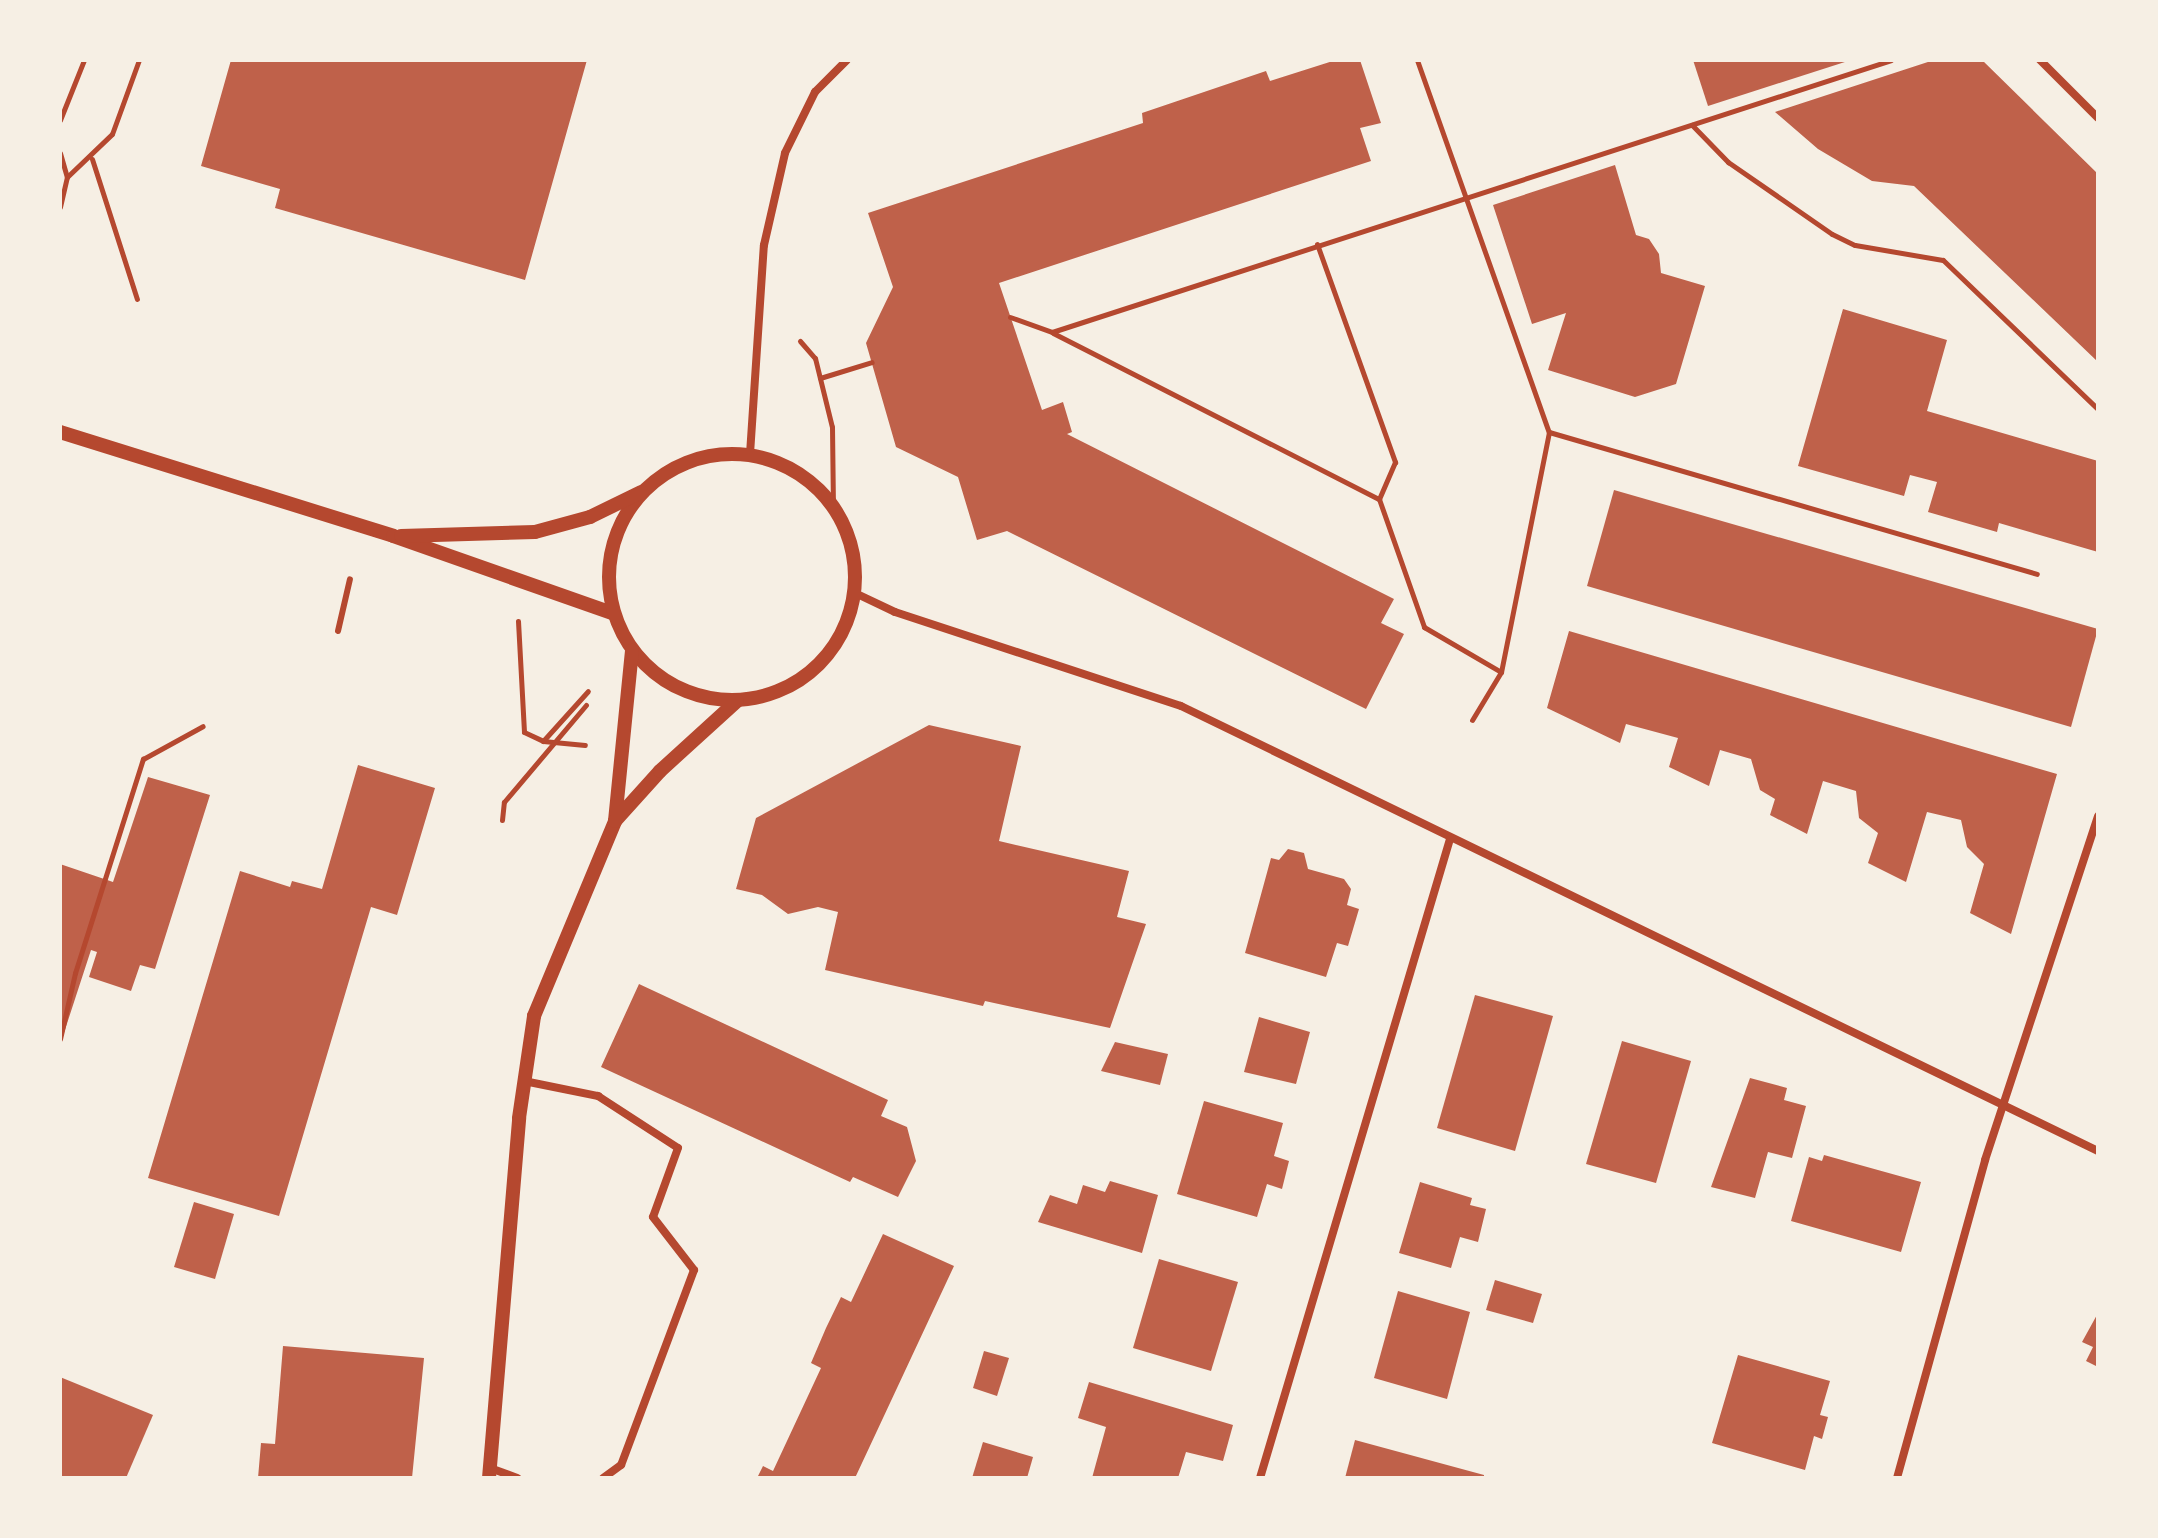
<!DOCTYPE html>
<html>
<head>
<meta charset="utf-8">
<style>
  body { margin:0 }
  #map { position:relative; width:2158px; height:1538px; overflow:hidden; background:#f6efe4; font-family:"Source Sans 3",sans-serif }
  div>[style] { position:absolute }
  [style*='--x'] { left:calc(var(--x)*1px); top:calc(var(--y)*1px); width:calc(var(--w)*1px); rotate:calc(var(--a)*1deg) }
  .building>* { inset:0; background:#bf614a }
  .path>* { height:5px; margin:-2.5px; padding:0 2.5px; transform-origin:2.5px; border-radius:2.5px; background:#b5482f }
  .service>* { height:6px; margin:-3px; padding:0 3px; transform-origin:3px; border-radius:3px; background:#b5482f }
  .minor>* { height:8px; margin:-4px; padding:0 4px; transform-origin:4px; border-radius:4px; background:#b5482f }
  .tertiary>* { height:14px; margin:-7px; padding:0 7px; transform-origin:7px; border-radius:7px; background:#b5482f }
  .tertiary>.ring { margin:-7px; padding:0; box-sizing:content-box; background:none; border:14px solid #b5482f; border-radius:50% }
  span { translate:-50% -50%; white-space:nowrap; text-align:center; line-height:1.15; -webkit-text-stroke:8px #f6efe4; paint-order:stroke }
  .frame { position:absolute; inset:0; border:62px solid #f6efe4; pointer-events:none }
</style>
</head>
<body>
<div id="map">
  <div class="building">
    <i style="clip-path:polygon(231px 60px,587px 60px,525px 280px,275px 208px,280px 189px,201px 166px)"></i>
    <i style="clip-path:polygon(1336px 60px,1360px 60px,1381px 123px,1360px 128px,1371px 161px,999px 283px,1042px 410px,1063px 402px,1072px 432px,1067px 434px,1394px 599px,1381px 623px,1404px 634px,1366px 709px,1007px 531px,977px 540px,958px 477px,896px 447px,866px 343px,893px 287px,868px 213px,1143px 123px,1142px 113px,1266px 71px,1270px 81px)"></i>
    <i style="clip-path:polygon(1693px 60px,1848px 60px,1848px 61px,1708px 106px)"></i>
    <i style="clip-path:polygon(1934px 60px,1982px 60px,2098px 174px,2098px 362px,1914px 186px,1872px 181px,1818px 149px,1775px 112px)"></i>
    <i style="clip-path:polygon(1615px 165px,1636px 235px,1649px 239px,1659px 254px,1661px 273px,1705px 286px,1676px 384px,1635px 397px,1548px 370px,1566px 313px,1532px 324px,1493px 205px)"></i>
    <i style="clip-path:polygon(1843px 309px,1947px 340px,1927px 411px,2098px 461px,2098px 552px,1999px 523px,1997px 532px,1928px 512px,1937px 482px,1910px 475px,1904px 496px,1798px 466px)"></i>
    <i style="clip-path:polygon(1614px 490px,2098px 629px,2071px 727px,1587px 586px)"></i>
    <i style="clip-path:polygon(1569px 631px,2057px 774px,2011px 934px,1970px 913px,1984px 864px,1967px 847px,1961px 820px,1927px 812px,1906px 882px,1868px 863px,1878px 833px,1859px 818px,1856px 791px,1823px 781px,1807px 834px,1770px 815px,1775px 799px,1760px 790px,1751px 759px,1720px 750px,1709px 786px,1669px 767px,1678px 738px,1626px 724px,1620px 743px,1547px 708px)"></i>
    <i style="clip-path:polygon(929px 725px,1021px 746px,999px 841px,1129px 871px,1117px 917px,1146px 924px,1110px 1028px,985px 1001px,983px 1006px,825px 970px,838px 912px,818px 907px,788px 914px,762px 895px,736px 889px,756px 818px)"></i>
    <i style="clip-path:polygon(358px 765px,435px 788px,397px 915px,371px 907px,279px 1216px,148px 1178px,240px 871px,290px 887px,292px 881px,322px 889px)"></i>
    <i style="clip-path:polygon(148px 777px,210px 795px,155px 969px,140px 965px,131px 991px,89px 977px,97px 952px,91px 950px,60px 1045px,60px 864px,113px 882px)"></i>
    <i style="clip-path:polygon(1288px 849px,1304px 853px,1308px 869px,1344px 879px,1351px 889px,1347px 905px,1359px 909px,1348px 946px,1337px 943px,1326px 977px,1245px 953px,1271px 858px,1279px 860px)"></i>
    <i style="clip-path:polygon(639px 984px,888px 1100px,881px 1116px,907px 1127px,916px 1161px,898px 1197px,853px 1177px,850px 1182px,601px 1067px)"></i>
    <i style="clip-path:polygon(1475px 995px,1553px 1016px,1515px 1151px,1437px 1128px)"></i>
    <i style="clip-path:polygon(1259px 1017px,1310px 1032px,1296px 1084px,1244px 1072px)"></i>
    <i style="clip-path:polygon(1622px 1041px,1691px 1061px,1656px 1183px,1586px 1164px)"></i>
    <i style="clip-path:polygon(1115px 1042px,1168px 1054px,1160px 1085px,1101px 1071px)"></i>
    <i style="clip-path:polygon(1750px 1078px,1787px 1088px,1784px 1100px,1806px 1106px,1792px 1158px,1768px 1152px,1755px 1198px,1711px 1187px)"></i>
    <i style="clip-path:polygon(1204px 1101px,1283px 1123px,1274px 1156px,1289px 1161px,1282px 1189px,1267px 1184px,1257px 1217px,1177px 1194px)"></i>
    <i style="clip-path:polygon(1824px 1155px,1921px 1182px,1901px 1252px,1791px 1221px,1809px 1157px,1822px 1161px)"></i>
    <i style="clip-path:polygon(1110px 1181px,1158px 1195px,1142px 1253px,1038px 1222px,1050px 1195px,1077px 1204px,1083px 1185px,1105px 1192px)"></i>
    <i style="clip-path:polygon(1420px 1182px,1472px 1198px,1470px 1205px,1486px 1209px,1478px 1242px,1460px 1237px,1451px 1268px,1399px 1253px)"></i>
    <i style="clip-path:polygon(194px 1202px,234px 1214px,215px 1279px,174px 1267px)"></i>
    <i style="clip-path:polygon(883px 1234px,954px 1266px,855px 1478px,757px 1478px,763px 1466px,773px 1471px,821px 1368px,811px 1363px,826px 1328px,841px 1297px,851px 1302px)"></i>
    <i style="clip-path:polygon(1159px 1259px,1238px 1282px,1211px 1371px,1133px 1348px)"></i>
    <i style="clip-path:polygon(1495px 1280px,1542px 1294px,1533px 1323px,1486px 1310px)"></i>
    <i style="clip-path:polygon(1398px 1291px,1470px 1312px,1447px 1399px,1374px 1378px)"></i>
    <i style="clip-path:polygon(2098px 1313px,2098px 1367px,2086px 1361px,2093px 1347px,2082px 1342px)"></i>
    <i style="clip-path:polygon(283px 1346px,424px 1358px,412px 1478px,258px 1478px,261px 1443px,275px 1444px)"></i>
    <i style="clip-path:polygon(984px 1351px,1009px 1358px,997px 1396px,973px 1388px)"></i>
    <i style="clip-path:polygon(1738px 1355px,1830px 1381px,1820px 1415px,1828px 1417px,1822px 1439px,1814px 1436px,1805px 1470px,1712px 1443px)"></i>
    <i style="clip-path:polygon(60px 1377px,153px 1415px,126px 1478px,60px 1478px)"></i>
    <i style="clip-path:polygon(1089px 1382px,1233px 1425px,1223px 1461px,1186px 1452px,1178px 1478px,1092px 1478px,1106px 1427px,1078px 1418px)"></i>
    <i style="clip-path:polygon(1355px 1440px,1484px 1475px,1484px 1478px,1345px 1478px)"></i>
    <i style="clip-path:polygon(983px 1442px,1033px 1457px,1027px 1478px,972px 1478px)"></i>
  </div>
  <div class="path">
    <i style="--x:1417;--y:60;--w:395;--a:70.5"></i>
    <i style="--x:1549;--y:432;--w:245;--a:101.3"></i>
    <i style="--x:1501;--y:672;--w:56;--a:121.1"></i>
    <i style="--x:60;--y:120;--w:65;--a:-68.2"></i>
    <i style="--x:1692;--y:125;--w:52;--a:45.8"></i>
    <i style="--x:1728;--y:162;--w:126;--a:34.7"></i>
    <i style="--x:1832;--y:234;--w:25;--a:26"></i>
    <i style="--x:1855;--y:245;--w:89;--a:9.7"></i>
    <i style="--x:1943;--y:260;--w:215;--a:43.9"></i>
    <i style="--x:60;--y:153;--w:25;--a:74"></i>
    <i style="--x:92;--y:159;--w:147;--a:72.2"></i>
    <i style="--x:60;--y:207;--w:31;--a:-77"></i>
    <i style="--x:67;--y:177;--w:62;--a:-43.7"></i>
    <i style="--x:112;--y:134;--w:79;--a:-70"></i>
    <i style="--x:1317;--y:244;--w:232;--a:70.3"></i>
    <i style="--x:1395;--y:462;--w:40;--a:113.4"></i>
    <i style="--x:1010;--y:317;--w:45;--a:19.7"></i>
    <i style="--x:1052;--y:332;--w:882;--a:-17.96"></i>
    <i style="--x:1053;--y:333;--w:366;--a:27"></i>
    <i style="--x:1379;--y:499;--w:136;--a:70.6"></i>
    <i style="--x:1424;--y:627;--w:89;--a:30.3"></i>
    <i style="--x:800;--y:341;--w:23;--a:49"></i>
    <i style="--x:815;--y:358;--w:71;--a:76.2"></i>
    <i style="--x:832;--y:427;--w:79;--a:89.3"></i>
    <i style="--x:820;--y:378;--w:54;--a:-17.1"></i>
    <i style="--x:1549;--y:432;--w:508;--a:16.22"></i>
    <i style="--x:518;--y:621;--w:111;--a:86.9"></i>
    <i style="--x:524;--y:732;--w:21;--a:25"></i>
    <i style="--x:543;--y:741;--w:42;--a:5.4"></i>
    <i style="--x:543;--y:741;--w:67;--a:-48"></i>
    <i style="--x:502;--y:820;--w:18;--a:-84"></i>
    <i style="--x:504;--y:802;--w:127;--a:-49.8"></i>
    <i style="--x:60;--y:1039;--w:68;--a:-77.2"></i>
    <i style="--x:75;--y:973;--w:225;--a:-72.4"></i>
    <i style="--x:143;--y:759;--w:68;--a:-28.8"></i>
  </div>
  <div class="service">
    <i style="--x:338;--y:631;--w:53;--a:-77"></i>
  </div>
  <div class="minor">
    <i style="--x:2040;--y:60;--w:82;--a:45"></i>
    <i style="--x:750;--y:454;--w:209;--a:-86.2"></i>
    <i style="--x:764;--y:245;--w:94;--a:-77.1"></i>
    <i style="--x:785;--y:153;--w:68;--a:-63.8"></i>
    <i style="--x:815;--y:92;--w:45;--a:-45"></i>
    <i style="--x:855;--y:593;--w:44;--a:25.4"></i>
    <i style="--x:895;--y:612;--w:301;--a:18.2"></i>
    <i style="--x:1181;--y:706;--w:1019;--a:25.89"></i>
    <i style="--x:524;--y:1081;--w:76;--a:11.5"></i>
    <i style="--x:598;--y:1096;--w:95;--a:33"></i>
    <i style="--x:678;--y:1148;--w:73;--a:109.9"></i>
    <i style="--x:653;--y:1217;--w:67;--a:52.3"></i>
    <i style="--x:694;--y:1270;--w:208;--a:110.5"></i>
    <i style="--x:621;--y:1465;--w:22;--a:144"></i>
    <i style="--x:490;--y:1468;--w:29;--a:20"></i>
    <i style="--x:1260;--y:1478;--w:667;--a:-73.44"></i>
    <i style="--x:1897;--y:1478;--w:330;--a:-74.5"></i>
    <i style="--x:1985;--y:1160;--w:362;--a:-71.8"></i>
  </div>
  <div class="tertiary">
    <i style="--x:60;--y:432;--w:349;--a:17.3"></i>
    <i style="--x:393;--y:536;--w:234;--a:19.4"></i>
    <i class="ring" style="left:609px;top:454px;width:232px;height:232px"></i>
    <i style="--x:401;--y:536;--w:134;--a:-1.7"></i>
    <i style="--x:535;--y:532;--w:57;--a:-15.3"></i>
    <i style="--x:590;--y:517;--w:57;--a:-26.1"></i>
    <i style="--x:615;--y:821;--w:171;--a:-84.3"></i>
    <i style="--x:489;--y:1478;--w:361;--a:-85.2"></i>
    <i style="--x:519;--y:1118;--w:103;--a:-81.6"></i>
    <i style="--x:534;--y:1016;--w:211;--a:-67.4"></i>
    <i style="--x:615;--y:821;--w:67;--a:-48"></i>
    <i style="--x:660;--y:771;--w:104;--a:-42.3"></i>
  </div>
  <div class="frame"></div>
</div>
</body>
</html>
